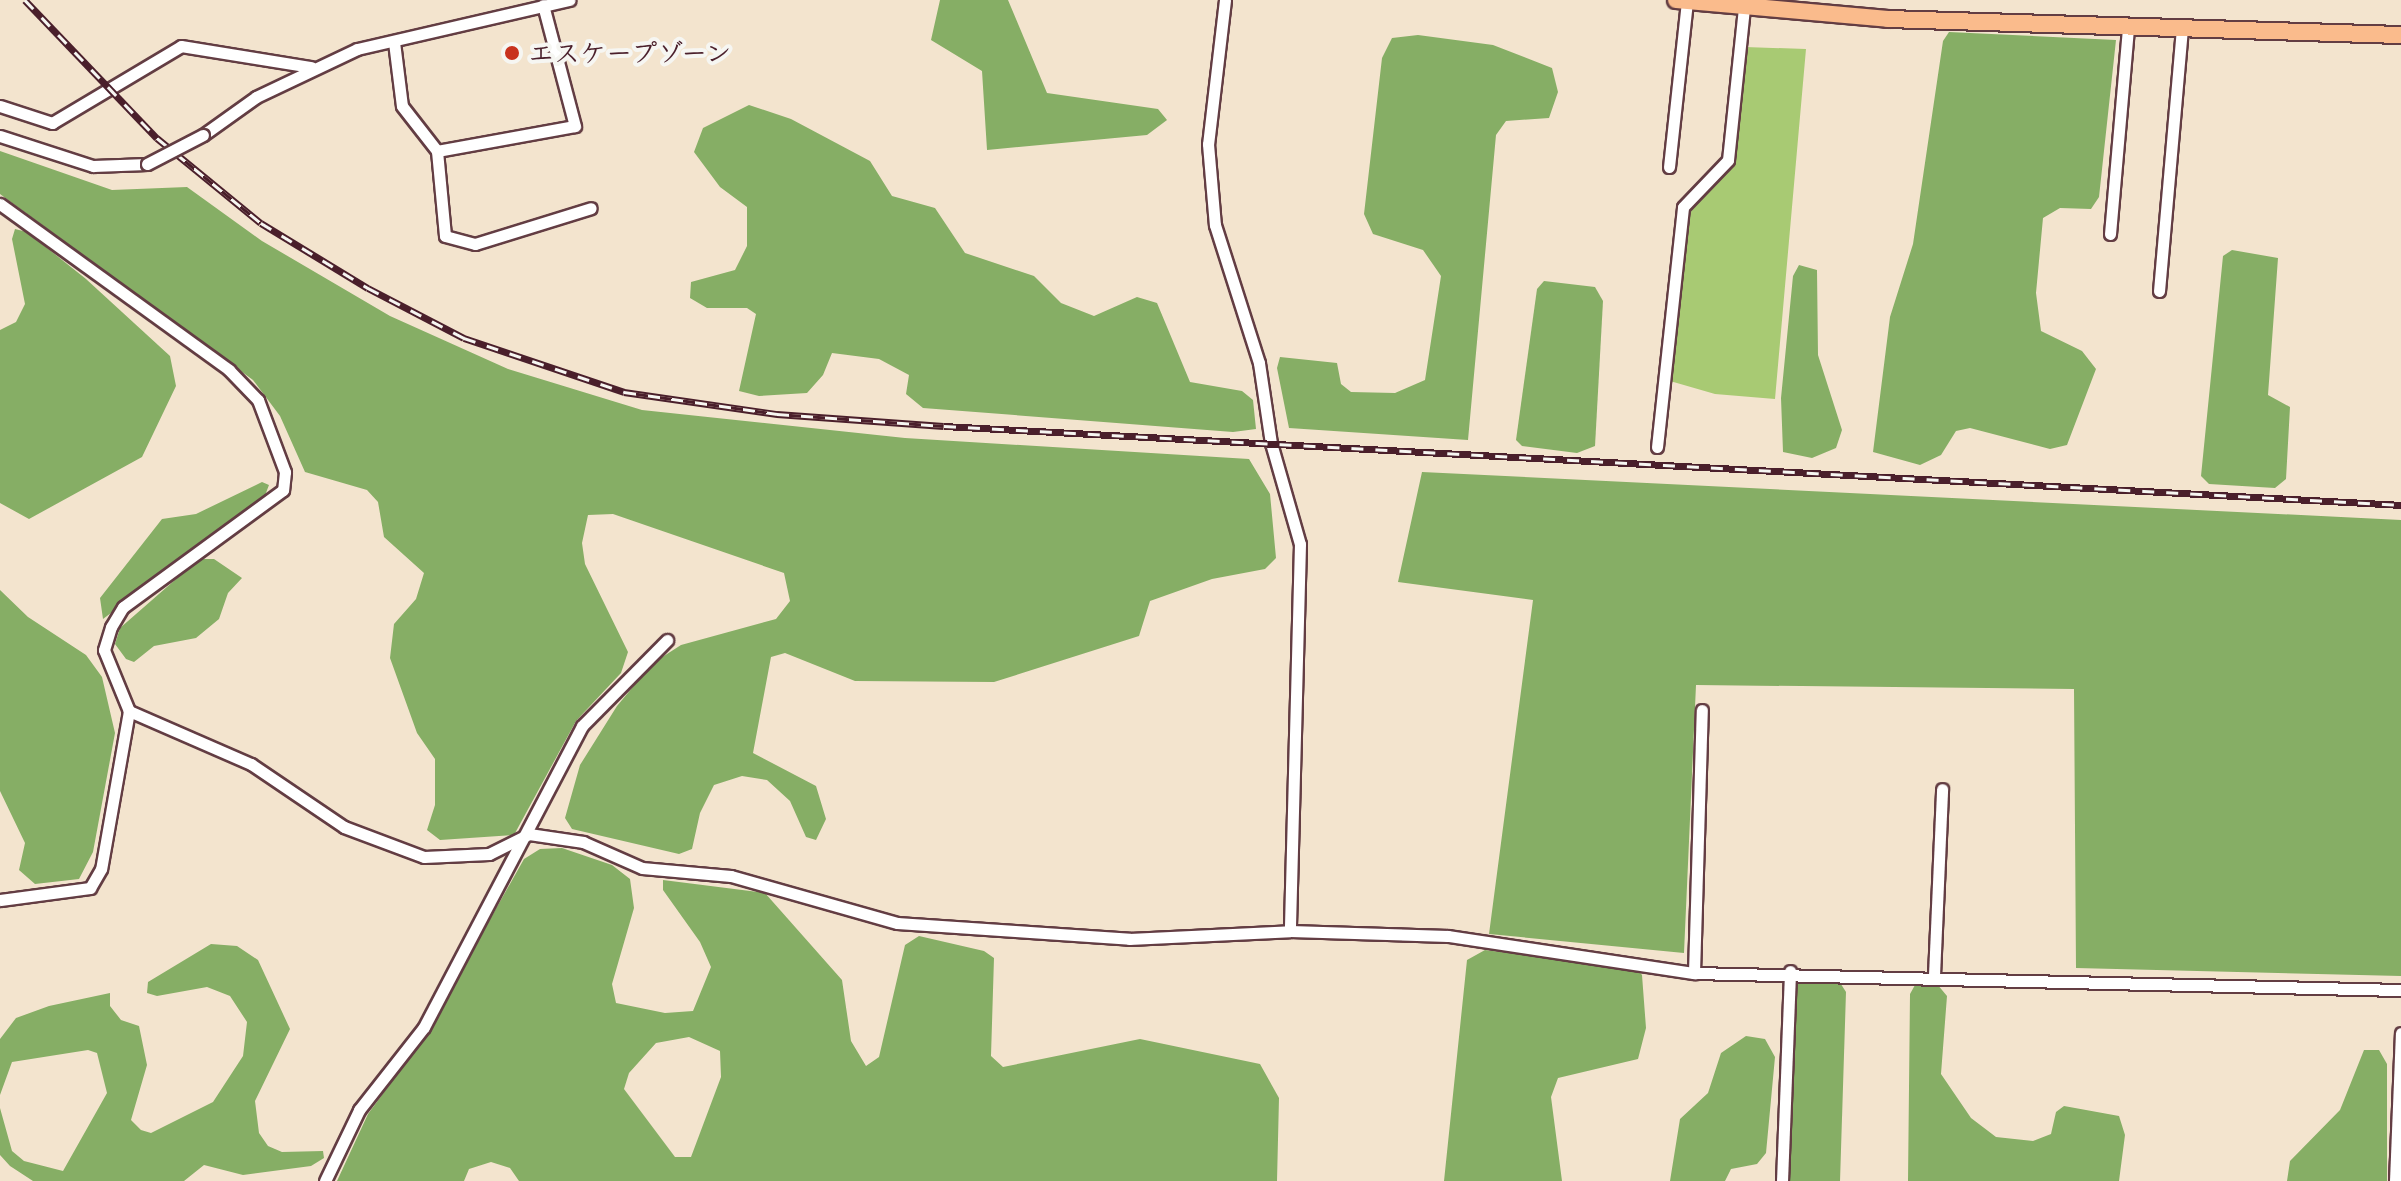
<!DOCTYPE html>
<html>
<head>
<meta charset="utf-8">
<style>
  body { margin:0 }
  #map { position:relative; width:2401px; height:1181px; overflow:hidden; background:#f3e4ce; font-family:Delius,"Klee One",sans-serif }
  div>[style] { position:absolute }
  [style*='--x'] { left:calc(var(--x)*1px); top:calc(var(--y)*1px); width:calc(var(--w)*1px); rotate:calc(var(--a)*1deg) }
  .green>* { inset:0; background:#a8ca73 }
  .forest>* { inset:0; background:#86ae65 }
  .roads { filter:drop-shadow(2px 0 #633d43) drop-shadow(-2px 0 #633d43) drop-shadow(0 2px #633d43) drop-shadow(0 -2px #633d43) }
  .minor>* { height:11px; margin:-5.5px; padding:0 5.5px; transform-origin:5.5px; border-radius:5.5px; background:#fff }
  .highway>* { height:16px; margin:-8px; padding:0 8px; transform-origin:8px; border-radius:8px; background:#fabb8c }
  .rail>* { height:7px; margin-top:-3.5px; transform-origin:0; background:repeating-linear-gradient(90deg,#f6f6f2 0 12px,#4a1f2b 0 24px); box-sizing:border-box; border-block:2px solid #4a1f2b }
  .bridges { filter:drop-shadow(2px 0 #633d43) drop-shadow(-2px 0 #633d43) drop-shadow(0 2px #633d43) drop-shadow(0 -2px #633d43) }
  .minor-bridge>* { height:11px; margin:-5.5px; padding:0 5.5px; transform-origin:5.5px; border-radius:5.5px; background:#fff }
  .dots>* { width:22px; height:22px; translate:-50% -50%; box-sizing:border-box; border:4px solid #f6f6f2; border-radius:50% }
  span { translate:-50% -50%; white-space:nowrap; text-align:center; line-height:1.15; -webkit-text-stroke:8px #f6f6f2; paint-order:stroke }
  .poi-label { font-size:26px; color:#4a1f2b; font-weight:700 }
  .left { translate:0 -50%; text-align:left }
</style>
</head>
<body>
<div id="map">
  <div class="green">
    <i style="clip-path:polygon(1745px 47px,1806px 49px,1775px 399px,1715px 394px,1670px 381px,1688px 211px,1732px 166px)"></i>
  </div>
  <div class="forest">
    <i style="clip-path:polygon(940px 0,1008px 0,1047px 93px,1158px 109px,1167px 120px,1147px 135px,987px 150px,982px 71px,931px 40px)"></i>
    <i style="clip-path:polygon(1949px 32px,2116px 40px,2099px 197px,2091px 209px,2060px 208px,2043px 218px,2036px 293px,2041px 331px,2082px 351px,2096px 369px,2067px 445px,2050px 449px,1970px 428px,1956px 431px,1941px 455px,1920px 465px,1873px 452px,1890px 317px,1913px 244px,1943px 41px)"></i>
    <i style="clip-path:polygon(1418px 35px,1493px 45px,1552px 68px,1558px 92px,1549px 118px,1506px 121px,1496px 135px,1468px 440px,1289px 428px,1277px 368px,1280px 357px,1337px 363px,1341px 384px,1351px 392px,1395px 393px,1425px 380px,1441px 276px,1423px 250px,1373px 234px,1364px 214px,1382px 58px,1392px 38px)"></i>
    <i style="clip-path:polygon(749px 105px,791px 119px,870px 161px,892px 196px,935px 208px,965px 253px,1034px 276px,1061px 303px,1094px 316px,1137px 297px,1157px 303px,1190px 382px,1242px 391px,1253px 400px,1256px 429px,1233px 432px,923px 408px,906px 394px,909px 375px,879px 359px,832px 353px,823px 375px,807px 393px,759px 396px,739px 391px,756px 314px,747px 308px,707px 308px,690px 298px,691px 282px,735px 270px,747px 246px,747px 207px,720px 187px,694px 152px,703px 128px)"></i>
    <i style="clip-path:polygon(0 151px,112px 190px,187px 187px,262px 241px,390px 316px,508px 369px,642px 410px,905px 438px,1249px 459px,1270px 494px,1276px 558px,1265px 569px,1212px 579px,1150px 601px,1139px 636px,994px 682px,855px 681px,785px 653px,771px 657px,753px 753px,816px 786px,826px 819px,816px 840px,806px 837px,790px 801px,767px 780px,742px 776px,714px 785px,700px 813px,692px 849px,679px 854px,572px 829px,565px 818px,580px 765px,617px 706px,653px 663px,681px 645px,776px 619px,790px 601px,784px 573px,613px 514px,588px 515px,582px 543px,585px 564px,628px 652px,621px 673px,576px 721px,514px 835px,440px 840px,427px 830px,435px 805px,435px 759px,417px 733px,390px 658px,394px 624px,416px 599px,424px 573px,384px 537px,378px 502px,367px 490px,305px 472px,280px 416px,253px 380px,0 194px)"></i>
    <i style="clip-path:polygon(15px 229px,27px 232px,86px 279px,170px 356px,176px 386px,142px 457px,29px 519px,0 503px,0 330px,16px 322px,25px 304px,12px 239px)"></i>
    <i style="clip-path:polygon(2232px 250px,2278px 258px,2268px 395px,2290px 407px,2286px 479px,2275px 488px,2209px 484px,2201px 476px,2223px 256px)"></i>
    <i style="clip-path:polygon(1799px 265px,1817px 270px,1818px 355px,1842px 430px,1836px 448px,1812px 458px,1783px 452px,1781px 398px,1793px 276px)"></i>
    <i style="clip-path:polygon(1544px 281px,1595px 287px,1603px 301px,1595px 446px,1577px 453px,1522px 446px,1516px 440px,1537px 289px)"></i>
    <i style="clip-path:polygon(1422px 472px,2401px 520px,2401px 976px,2076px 968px,2074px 689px,1696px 685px,1684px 953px,1489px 934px,1533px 600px,1398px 582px)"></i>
    <i style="clip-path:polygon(262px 482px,269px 485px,264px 498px,103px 619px,100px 598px,162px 519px,196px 514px)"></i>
    <i style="clip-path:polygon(199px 559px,214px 559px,242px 578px,228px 593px,219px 619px,196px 638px,154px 646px,134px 662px,126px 659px,115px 644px,120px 628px)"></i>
    <i style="clip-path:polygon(0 590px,28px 617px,86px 655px,102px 677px,115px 733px,93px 852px,79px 879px,35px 884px,19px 870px,25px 843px,0 791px)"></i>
    <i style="clip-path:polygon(evenodd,562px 848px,612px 865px,630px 879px,634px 908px,612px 984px,616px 1003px,665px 1013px,693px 1011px,711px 967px,700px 942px,663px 890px,663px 880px,765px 893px,842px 980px,851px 1041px,866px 1066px,879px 1057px,905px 945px,919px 936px,984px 951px,994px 958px,991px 1056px,1003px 1067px,1140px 1039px,1260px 1064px,1279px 1098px,1277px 1181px,519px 1181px,510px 1168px,491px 1162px,469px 1169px,464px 1181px,337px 1181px,368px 1114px,421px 1042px,524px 859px,540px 849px,562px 848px,689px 1037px,720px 1051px,721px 1077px,691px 1157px,675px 1157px,624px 1089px,629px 1073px,656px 1043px,689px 1037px)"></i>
    <i style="clip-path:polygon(211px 944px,237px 946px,258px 960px,290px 1029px,255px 1101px,259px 1133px,268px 1146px,282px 1152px,323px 1151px,324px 1158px,311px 1166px,243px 1175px,204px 1165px,184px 1181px,33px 1181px,10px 1166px,0 1155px,0 1108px,12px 1151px,24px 1161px,63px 1171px,107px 1093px,97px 1053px,88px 1050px,12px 1062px,0 1095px,0 1039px,16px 1018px,49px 1006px,110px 993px,110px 1006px,121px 1020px,139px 1026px,147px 1065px,131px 1120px,141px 1130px,151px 1133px,213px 1102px,243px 1056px,247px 1022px,230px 996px,207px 987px,157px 996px,147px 993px,148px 982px)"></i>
    <i style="clip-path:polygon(1485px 950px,1638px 970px,1642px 975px,1646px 1028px,1638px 1059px,1558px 1078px,1551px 1097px,1562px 1181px,1444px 1181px,1467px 960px)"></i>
    <i style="clip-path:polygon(1801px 979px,1839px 981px,1846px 992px,1840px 1181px,1784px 1181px,1795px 983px)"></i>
    <i style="clip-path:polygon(1937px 984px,1947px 996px,1941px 1074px,1971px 1118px,1996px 1137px,2033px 1141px,2051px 1134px,2056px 1112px,2064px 1106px,2119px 1116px,2125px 1135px,2119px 1181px,1908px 1181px,1910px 994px,1915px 985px)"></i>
    <i style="clip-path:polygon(1746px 1036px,1765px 1039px,1775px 1057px,1766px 1153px,1757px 1164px,1731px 1169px,1725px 1181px,1670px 1181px,1680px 1119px,1708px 1093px,1721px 1053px)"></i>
    <i style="clip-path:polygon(2364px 1050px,2379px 1050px,2387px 1064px,2387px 1181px,2287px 1181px,2290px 1161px,2340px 1110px)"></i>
  </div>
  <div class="roads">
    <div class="minor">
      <i style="--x:1225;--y:0;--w:145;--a:96.7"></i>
      <i style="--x:1208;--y:144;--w:81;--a:85.1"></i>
      <i style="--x:1215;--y:225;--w:145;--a:72.3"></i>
      <i style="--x:1259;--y:363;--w:81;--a:81.5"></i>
      <i style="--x:1271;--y:443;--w:105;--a:74"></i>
      <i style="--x:1300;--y:544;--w:387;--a:91.5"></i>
      <i style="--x:394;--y:42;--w:64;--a:82.9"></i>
      <i style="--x:402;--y:106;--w:57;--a:52.1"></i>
      <i style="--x:437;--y:151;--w:85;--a:84.6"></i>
      <i style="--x:445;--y:236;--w:31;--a:15"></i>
      <i style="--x:475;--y:244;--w:121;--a:-17.2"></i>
      <i style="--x:0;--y:106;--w:55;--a:18.1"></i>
      <i style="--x:52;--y:123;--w:150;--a:-30.8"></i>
      <i style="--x:181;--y:46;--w:132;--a:9.2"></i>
      <i style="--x:203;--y:135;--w:65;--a:-35.6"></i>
      <i style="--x:256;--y:97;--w:112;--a:-25.4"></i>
      <i style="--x:357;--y:49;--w:218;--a:-13"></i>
      <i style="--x:0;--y:136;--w:98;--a:17.9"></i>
      <i style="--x:93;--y:166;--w:54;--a:-2.1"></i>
      <i style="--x:437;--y:151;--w:140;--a:-10.3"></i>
      <i style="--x:575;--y:126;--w:125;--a:-104.8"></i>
      <i style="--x:1669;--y:167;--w:166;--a:-83.8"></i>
      <i style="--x:0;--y:204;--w:283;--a:35.9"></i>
      <i style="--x:229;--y:370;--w:42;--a:46"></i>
      <i style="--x:258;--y:400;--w:77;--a:69.4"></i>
      <i style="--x:285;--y:472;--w:18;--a:96"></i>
      <i style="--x:283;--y:490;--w:198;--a:143.8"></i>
      <i style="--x:123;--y:607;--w:23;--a:121"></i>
      <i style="--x:111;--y:627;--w:24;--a:107"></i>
      <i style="--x:104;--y:650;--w:66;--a:67.7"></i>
      <i style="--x:129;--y:711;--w:160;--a:100"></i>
      <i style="--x:101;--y:869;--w:22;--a:120"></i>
      <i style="--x:90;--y:888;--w:91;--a:172.4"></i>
      <i style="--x:2110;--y:234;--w:208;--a:-85"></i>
      <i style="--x:2159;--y:291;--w:263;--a:-85"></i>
      <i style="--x:1657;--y:447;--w:241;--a:-83.8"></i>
      <i style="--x:1683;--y:207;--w:65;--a:-46.2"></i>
      <i style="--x:1728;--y:160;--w:154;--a:-84"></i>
      <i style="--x:129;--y:711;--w:133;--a:23.5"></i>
      <i style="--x:251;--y:764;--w:112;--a:34.1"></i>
      <i style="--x:344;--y:827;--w:85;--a:20.6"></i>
      <i style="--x:424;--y:857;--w:65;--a:-2.6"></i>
      <i style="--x:489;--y:854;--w:45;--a:-26.6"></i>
      <i style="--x:529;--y:834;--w:55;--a:8.4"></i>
      <i style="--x:583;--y:842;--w:64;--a:23.8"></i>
      <i style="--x:642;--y:868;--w:89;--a:5.1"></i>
      <i style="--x:731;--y:876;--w:173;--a:15.8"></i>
      <i style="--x:897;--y:923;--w:233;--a:3.9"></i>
      <i style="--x:1129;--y:939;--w:161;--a:-2.8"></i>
      <i style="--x:1290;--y:931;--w:158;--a:1.8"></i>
      <i style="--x:1448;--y:936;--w:249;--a:8.6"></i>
      <i style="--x:1694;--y:973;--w:707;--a:1.38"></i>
      <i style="--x:1694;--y:973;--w:263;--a:-88.3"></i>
      <i style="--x:1934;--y:975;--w:186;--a:-87.5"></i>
      <i style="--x:325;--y:1181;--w:79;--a:-64.4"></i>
      <i style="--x:359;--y:1110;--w:105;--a:-51.9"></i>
      <i style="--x:424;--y:1027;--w:340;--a:-62.3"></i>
      <i style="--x:582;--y:726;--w:121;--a:-45.3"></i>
      <i style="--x:1782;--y:1181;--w:210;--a:-87.8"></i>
      <i style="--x:2395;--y:1181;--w:148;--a:-87.7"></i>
    </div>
    <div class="highway">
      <i style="--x:1676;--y:0;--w:213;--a:5.1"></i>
      <i style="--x:1888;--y:19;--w:513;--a:1.79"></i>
    </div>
  </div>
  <div class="rail">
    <i style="--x:25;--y:0;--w:191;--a:46.3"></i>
    <i style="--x:157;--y:138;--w:134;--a:39.3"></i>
    <i style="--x:261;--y:223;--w:125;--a:31.3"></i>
    <i style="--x:368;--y:288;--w:108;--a:27.5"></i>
    <i style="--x:464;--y:338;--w:169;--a:18.6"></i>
    <i style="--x:624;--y:392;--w:155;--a:8.2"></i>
    <i style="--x:777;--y:414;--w:167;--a:4.1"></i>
    <i style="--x:944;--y:426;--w:1459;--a:3.1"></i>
  </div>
  <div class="bridges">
    <div class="minor-bridge">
      <i style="--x:147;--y:164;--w:63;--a:-27.4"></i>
    </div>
  </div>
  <div class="dots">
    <i style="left:512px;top:53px;background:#c8321e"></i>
  </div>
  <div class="poi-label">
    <span class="left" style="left:528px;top:53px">エスケープゾーン</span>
  </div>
</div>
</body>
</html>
